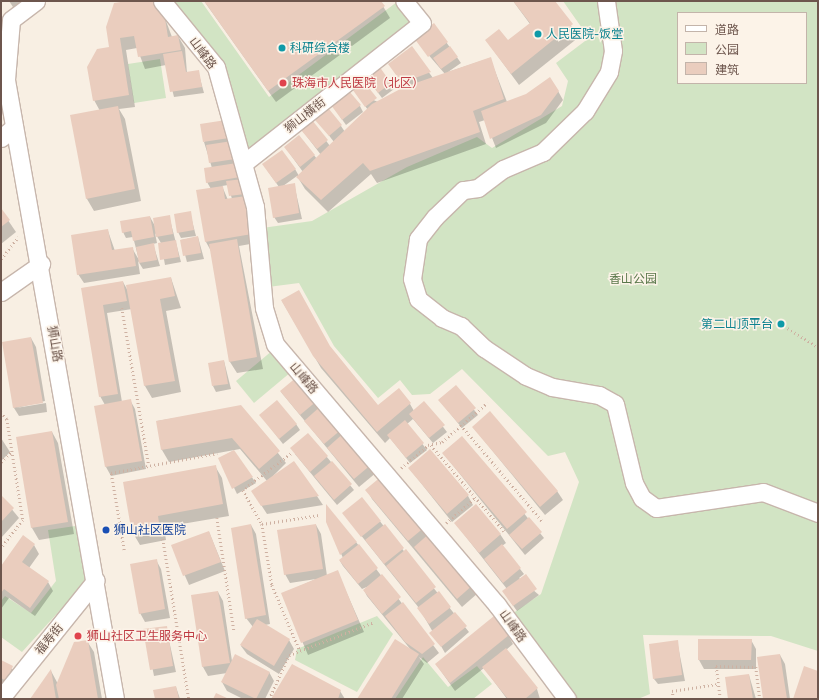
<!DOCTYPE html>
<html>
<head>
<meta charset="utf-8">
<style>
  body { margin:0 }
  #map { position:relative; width:819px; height:700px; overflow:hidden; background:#f8efe3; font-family:Cabin,"Noto Sans SC",sans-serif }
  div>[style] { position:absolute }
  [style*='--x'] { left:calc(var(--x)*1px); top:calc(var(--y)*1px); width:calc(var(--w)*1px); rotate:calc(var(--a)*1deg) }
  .green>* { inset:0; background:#d2e4c4 }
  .shadow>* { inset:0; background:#0003 }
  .building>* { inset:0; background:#eacdbe }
  .path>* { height:2.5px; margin-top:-1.25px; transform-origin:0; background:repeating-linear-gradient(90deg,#ceb1a2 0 1px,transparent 0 4px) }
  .roads { filter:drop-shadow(1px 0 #c7b6ac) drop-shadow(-1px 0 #c7b6ac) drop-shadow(0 1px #c7b6ac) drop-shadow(0 -1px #c7b6ac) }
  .minor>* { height:17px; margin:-8.5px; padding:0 8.5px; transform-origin:8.5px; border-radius:8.5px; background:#fff }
  .dots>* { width:11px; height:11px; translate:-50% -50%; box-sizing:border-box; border:2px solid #fcf3e8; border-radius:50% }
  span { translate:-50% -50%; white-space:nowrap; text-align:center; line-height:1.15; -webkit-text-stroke:3px #fcf3e8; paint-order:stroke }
  .culture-label { font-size:12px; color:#0d838f }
  .left { translate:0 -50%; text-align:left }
  .right { translate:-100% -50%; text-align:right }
  .street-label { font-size:12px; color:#6d564d }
  .health-label { font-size:12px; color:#be3a42 }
  .park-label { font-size:12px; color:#59774a }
  .transit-label { font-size:12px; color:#164399 }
  .frame { position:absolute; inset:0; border:2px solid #6d564d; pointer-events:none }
  .legend { position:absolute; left:677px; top:12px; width:130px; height:72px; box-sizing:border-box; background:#fcf3e8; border:1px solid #c3b4aa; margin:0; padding:5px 7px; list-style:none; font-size:12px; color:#6d564d }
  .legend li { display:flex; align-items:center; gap:8px; height:20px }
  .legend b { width:20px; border:1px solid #c3b4aa }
</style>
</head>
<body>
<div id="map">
  <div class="green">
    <i style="clip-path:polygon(176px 1px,201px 1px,269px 97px,397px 2px,411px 23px,249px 149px,221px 63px,172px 3px)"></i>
    <i style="clip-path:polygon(evenodd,563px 1px,818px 1px,818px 651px,771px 636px,643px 635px,650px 694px,638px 699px,572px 699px,509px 616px,541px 594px,579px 482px,565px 452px,548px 456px,462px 369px,430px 394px,412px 395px,400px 380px,378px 398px,334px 346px,299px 283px,268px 287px,262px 228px,312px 221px,407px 167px,477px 137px,492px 148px,562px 106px,568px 81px,556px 63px,589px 38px,563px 1px,678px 13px,806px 13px,806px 83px,678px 83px,678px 13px)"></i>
    <i style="clip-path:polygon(160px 59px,166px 98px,134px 103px,128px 64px)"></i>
    <i style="clip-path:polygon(273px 350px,291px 372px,254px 403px,236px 381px)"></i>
    <i style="clip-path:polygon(82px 525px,92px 575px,22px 652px,1px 637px,1px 601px,5px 596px,31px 613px,56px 581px,48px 530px)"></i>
    <i style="clip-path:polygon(377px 616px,393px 634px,357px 692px,295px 660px,297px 649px)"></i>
    <i style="clip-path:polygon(423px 657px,448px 687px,477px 666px,492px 684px,473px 699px,395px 699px)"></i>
  </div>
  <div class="shadow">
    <i style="clip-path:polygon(9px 1px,27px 1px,15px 10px)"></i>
    <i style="clip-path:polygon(133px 1px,153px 1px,163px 13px,172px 37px,178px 36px,185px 48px,187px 73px,198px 71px,204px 93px,174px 97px,166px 65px,145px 69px,137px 48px,126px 50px,135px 107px,119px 109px,125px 119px,141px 201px,94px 211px,87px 199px,71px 116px,100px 111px,94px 100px,110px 48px)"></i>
    <i style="clip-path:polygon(204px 1px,380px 1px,390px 18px,276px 102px)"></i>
    <i style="clip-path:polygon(513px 1px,554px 1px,579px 37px,519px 85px,486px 40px,508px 41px,530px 24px)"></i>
    <i style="clip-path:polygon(434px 25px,461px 63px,448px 72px,490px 58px,507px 102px,558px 91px,563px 100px,546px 123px,496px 148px,485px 120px,479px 122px,486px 144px,377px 183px,371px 174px,328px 212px,305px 189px,297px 176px,283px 186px,294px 184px,302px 219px,278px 223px,274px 217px,279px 187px,267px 170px,295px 169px,299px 176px,303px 172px,285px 147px,299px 136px,317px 159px,321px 155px,302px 130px,312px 122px,330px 146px,334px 142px,317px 120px,341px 126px,345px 132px,368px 110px,355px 92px,378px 102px,406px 87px,393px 70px,411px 48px,433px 78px,445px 74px,419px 44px)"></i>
    <i style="clip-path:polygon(379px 67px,394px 89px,382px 98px,370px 82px)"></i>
    <i style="clip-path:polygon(332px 105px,360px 106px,363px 112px,346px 125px)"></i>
    <i style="clip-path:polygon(evenodd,226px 121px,256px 243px,239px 246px,263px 369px,237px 373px,230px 362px,211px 251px,206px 242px,211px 189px,207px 182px,212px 168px,204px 142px,226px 121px,228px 185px,232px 199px,228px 200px,222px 186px,228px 185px)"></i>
    <i style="clip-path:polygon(1px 210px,16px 232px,1px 244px)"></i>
    <i style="clip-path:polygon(190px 213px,196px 236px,181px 238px,178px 232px)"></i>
    <i style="clip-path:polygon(169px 216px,181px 262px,165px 265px,161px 243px,155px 233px,157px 243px,153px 244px,160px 266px,143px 269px,138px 261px,140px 274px,84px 283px,78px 274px,108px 231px,115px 251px,132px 248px,139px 260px,133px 237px,126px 238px,123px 232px,150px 217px,155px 226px)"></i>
    <i style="clip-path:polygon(198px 237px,204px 259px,187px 262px,181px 240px)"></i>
    <i style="clip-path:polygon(171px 278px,181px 308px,166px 311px,181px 392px,152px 398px,145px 386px,132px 309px,107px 313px,122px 402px,130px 400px,135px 409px,146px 469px,111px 476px,106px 467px,95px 407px,105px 405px,100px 396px,82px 289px,123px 282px,128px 291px)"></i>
    <i style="clip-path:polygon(282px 301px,330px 347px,378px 406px,410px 404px,414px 411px,424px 402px,447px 432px,433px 443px,413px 419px,407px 424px,427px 450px,410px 463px,390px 438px,385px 443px,321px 368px)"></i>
    <i style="clip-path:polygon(31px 338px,36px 347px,45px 401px,16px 408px,46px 403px,47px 412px,19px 416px,14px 408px)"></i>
    <i style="clip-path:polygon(224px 361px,231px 389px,216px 392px,213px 386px)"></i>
    <i style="clip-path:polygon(456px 386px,478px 415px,462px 428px,439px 400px)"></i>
    <i style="clip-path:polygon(281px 392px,317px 400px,377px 472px,359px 487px)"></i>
    <i style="clip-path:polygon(241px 407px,286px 463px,272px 477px,294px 462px,323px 505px,267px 514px,252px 491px,267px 481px,240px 449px,169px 462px,162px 450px,157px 421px)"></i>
    <i style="clip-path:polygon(261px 416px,296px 424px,300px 430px,283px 444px)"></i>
    <i style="clip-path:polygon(473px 427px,557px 491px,563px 500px,545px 515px)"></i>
    <i style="clip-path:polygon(52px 432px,58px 443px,74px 534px,39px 540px,32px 528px,17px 438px)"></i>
    <i style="clip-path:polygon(308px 434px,354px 490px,337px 505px,295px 454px)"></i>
    <i style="clip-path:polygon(462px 437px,544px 538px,525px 555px,443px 453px)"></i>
    <i style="clip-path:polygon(1px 438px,10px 452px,1px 461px)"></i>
    <i style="clip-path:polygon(233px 451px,256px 483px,237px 494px,220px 458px)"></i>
    <i style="clip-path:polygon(215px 466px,222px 478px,229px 516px,164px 527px,166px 540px,140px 545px,133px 533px)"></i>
    <i style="clip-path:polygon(409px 468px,468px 496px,473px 505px,452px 522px)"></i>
    <i style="clip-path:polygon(383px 476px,478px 593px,462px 607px,372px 499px,367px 490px)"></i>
    <i style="clip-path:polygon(1px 496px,19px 518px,1px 538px)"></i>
    <i style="clip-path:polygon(362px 499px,469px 632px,445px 653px,419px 608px,344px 514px)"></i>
    <i style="clip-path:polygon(327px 522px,356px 542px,439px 653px,427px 663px,419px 657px,424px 664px,402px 699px,359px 699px,411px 650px,367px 596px,364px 590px,369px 586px,362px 589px,343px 566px,340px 561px,343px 558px)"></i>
    <i style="clip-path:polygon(455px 523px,500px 534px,506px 543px,502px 546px,524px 574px,519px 578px,539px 595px,517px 611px,507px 597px,507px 589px)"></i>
    <i style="clip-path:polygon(251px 525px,256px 534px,270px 624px,265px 625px,289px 640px,294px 649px,279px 674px,247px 654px,241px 646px,253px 627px,246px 618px)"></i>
    <i style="clip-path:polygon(316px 525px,321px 534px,327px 576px,337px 571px,364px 632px,308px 655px,282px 594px,316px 579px,290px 583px,285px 574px)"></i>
    <i style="clip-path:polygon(209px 532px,225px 571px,189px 585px,172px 546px)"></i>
    <i style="clip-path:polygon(34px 545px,39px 554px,29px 568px,48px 582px,53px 591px,35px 616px,9px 598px,1px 609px,1px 568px)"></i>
    <i style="clip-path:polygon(156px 560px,161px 569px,170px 618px,145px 622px,140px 613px)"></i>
    <i style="clip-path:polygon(218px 592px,223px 601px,232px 661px,269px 672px,274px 681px,265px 699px,243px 699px,227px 691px,222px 682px,227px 673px,208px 676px,203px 667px)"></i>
    <i style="clip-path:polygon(166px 627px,176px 672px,154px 676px,145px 630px)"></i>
    <i style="clip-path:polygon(508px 635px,513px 644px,506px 650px,537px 689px,540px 699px,507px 699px,484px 668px,455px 691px,436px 664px)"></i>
    <i style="clip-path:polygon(751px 640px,756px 649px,756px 669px,704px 669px,699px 660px)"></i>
    <i style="clip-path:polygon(87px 641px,94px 652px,102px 699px,31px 699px,51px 671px,58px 684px)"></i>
    <i style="clip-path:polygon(677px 641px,685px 681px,658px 684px,654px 679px)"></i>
    <i style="clip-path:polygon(780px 655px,785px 664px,790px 699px,764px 699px)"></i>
    <i style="clip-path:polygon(1px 661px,16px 672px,10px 686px,1px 682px)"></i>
    <i style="clip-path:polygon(749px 675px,756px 699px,729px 699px)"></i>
    <i style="clip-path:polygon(176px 687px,180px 699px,156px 699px)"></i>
    <i style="clip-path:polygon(340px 691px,345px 699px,273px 699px)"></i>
    <i style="clip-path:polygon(714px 698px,715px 699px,704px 699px)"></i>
  </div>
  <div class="building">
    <i style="clip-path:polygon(127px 1px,154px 1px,164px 12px,168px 37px,178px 35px,181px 50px,138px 57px,134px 36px,120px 38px,129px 95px,93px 101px,87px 67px,97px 49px,109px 47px,106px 27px,114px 3px)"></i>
    <i style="clip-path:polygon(204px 1px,381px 1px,385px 6px,268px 91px)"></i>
    <i style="clip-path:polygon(513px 1px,555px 1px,573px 24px,511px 74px,485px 40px,499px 29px,508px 40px,530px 23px)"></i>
    <i style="clip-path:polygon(434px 23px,448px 42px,428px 57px,414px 38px)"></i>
    <i style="clip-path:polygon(412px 46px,431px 72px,402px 83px,388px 64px)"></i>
    <i style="clip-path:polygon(450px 46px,458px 57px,441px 69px,433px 58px)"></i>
    <i style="clip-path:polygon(182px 51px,186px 72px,199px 70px,202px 87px,170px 92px,163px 54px)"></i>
    <i style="clip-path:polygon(491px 57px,504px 99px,473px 111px,480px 132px,370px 171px,363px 163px,321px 200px,296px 177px,372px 104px,404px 87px)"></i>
    <i style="clip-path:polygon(379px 66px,391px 83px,378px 93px,365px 76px)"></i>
    <i style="clip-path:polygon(550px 77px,559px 91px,541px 115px,490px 139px,481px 111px,526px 94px)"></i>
    <i style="clip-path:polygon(361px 78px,377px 98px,365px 107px,350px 86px)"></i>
    <i style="clip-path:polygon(349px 91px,361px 105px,342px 120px,331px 105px)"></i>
    <i style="clip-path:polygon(118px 106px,135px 189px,86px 199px,70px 115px)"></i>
    <i style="clip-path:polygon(329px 109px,342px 125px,329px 136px,315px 120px)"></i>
    <i style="clip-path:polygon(226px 120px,229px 138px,203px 142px,200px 124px)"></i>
    <i style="clip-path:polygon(312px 120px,328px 140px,317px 149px,301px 130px)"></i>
    <i style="clip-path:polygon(299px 135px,315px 155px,300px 167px,284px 147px)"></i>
    <i style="clip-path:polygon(232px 141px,235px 159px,209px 163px,206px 145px)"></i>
    <i style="clip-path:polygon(282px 150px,296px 169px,276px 183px,262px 164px)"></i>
    <i style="clip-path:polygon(237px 163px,240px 177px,206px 183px,204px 168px)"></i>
    <i style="clip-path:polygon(243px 179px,245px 194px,229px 196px,226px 181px)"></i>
    <i style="clip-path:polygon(295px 183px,299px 213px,273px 218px,268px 188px)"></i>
    <i style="clip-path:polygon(223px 186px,225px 199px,246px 196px,252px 234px,205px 242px,196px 190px)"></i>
    <i style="clip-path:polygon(1px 208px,10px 220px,1px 227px)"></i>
    <i style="clip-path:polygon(191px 211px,194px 230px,177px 233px,174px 214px)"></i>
    <i style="clip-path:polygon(170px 215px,173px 234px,156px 237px,153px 218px)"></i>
    <i style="clip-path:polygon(150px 216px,154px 237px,133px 241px,131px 231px,122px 233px,120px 221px)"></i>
    <i style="clip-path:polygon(108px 229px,112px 250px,133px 247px,136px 266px,77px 275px,71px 235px)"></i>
    <i style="clip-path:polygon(198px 236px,201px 253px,183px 256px,180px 240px)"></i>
    <i style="clip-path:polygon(237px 239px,257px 357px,229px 362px,209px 244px)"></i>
    <i style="clip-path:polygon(176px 240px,179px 257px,160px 260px,158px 243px)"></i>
    <i style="clip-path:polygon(154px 243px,157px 260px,139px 263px,136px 247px)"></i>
    <i style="clip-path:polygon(171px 277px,175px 296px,160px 299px,175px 381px,144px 386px,126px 285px)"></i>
    <i style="clip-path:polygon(123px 281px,127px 301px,103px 305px,118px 394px,99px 397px,81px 288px)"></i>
    <i style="clip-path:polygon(299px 290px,330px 346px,378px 405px,399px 388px,411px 403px,377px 432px,313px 356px,281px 300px)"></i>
    <i style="clip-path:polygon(31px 337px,43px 403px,13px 408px,2px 342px)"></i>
    <i style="clip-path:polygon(224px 360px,228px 384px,212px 386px,208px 363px)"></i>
    <i style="clip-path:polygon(298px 376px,318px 400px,300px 415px,280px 391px)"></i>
    <i style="clip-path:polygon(456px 385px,476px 408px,458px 423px,438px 400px)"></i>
    <i style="clip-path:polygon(131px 399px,142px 461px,105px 467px,94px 406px)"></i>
    <i style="clip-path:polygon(277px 400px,297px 424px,279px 439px,259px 415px)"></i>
    <i style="clip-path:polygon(424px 401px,445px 425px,429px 438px,409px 414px)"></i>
    <i style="clip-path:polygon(241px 405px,280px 451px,259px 469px,232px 438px,161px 450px,156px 421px)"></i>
    <i style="clip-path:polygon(322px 405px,342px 429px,324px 444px,304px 421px)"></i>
    <i style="clip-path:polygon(490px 411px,558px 491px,540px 507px,472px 427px)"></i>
    <i style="clip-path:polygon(405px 420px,424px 443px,406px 458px,387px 435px)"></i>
    <i style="clip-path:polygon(52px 431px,68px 522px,31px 528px,16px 437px)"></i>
    <i style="clip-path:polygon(346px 431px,373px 463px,354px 479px,327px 448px)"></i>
    <i style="clip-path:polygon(308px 433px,328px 456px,310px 472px,290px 448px)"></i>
    <i style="clip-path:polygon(462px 436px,527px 512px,507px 529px,442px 453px)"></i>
    <i style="clip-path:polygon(430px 449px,469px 495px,447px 514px,408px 468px)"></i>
    <i style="clip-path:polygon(234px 450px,253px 477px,232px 489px,218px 458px)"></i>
    <i style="clip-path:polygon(294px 461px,319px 496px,261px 506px,251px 491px)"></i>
    <i style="clip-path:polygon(332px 461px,352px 484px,334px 500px,314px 476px)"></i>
    <i style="clip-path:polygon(216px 465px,223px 504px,158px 516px,160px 529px,132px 534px,123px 482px)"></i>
    <i style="clip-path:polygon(383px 475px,426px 526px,408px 541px,365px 490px)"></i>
    <i style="clip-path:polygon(1px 495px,14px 508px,1px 522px)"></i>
    <i style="clip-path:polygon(362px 497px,381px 521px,361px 537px,342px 513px)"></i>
    <i style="clip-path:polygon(326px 504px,357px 542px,340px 555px,326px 522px)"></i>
    <i style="clip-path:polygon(476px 504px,501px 534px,479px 553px,454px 523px)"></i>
    <i style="clip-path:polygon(529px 517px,542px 532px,522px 549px,509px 535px)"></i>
    <i style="clip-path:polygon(251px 524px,266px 615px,245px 619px,231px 528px)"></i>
    <i style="clip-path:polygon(316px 524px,323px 569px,284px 575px,277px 530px)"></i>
    <i style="clip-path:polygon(385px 524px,404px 548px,384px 564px,365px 540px)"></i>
    <i style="clip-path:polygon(209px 531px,221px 562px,183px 576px,171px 545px)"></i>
    <i style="clip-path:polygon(431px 532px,474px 584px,457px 599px,414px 547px)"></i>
    <i style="clip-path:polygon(23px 535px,35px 544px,22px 562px,49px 581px,30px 608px,4px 589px,1px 593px,1px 566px)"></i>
    <i style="clip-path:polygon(359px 544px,378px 568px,358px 584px,339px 560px)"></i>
    <i style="clip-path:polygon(502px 544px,521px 568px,503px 583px,484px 559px)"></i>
    <i style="clip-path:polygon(406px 549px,436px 587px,416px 603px,386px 566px)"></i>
    <i style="clip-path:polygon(157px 559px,165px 609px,139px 614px,130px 564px)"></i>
    <i style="clip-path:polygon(338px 570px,358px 620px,301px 643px,281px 593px)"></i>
    <i style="clip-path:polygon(382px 574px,401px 597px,382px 614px,363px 590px)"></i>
    <i style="clip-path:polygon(526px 574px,537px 589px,513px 606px,502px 591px)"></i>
    <i style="clip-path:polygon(218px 591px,230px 663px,202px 667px,191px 595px)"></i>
    <i style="clip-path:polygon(439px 591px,451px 607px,429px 624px,417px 608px)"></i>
    <i style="clip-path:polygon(403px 602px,435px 644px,422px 654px,405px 642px,385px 616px)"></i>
    <i style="clip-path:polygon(455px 612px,467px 626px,441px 647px,429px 633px)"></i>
    <i style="clip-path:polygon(494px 616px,509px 635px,450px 683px,435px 664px)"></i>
    <i style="clip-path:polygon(257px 619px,290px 639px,274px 666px,240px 645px)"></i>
    <i style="clip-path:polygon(167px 626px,173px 666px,150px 670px,143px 629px)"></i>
    <i style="clip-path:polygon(395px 639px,419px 654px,391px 699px,357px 699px)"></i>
    <i style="clip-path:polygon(698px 639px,752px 639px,751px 660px,698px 660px)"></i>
    <i style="clip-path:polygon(88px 640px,98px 699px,59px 699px,56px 685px,74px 642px)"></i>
    <i style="clip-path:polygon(678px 640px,682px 675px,653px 679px,649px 644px)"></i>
    <i style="clip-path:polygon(506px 648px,538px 688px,525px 699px,508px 699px,482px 667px)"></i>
    <i style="clip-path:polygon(235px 654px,270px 672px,256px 699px,221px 682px)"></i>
    <i style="clip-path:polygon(780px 654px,787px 699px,763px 699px,757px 657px)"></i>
    <i style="clip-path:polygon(1px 660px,13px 666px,6px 681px,1px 678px)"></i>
    <i style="clip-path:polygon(292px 664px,341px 690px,338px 699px,271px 699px)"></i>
    <i style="clip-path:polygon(804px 666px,818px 671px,818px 699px,793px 699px)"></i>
    <i style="clip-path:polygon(51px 669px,56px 699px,30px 699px)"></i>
    <i style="clip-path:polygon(749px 674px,753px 699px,728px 699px,725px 677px)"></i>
    <i style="clip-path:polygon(176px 686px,179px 699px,155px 699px,153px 690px)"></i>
    <i style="clip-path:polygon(216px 693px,229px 699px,213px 699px)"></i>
  </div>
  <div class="path">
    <i style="--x:1;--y:259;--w:28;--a:-52"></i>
    <i style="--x:122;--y:308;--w:160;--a:80.3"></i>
    <i style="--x:781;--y:324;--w:44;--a:31.9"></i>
    <i style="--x:1;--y:412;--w:9;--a:49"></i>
    <i style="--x:7;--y:419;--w:102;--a:81"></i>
    <i style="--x:23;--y:520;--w:36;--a:128"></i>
    <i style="--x:461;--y:425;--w:127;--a:49.8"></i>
    <i style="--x:431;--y:445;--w:113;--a:49.7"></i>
    <i style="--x:291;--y:454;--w:60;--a:143.1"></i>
    <i style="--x:243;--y:490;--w:39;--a:61"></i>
    <i style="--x:262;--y:524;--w:62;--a:80.7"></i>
    <i style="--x:272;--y:585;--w:72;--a:67"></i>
    <i style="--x:1;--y:462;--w:16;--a:-45"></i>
    <i style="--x:401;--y:468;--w:35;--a:-40"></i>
    <i style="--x:428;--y:445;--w:14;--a:-12"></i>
    <i style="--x:442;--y:442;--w:60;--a:-40.9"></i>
    <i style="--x:217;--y:518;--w:114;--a:81.4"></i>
    <i style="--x:446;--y:523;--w:38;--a:-41"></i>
    <i style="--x:262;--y:524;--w:58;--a:-9"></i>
    <i style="--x:163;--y:539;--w:162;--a:80.8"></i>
    <i style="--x:124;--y:550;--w:78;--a:-99.6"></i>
    <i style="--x:111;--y:473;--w:108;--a:-10.7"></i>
    <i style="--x:269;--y:699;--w:48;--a:-65.6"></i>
    <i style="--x:289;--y:655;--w:91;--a:-21.2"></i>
    <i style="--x:673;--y:699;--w:8;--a:-97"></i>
    <i style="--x:672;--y:691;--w:47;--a:-8.7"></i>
    <i style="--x:720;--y:699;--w:33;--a:-97"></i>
    <i style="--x:716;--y:666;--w:40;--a:1.4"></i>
    <i style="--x:756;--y:667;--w:32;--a:83"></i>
  </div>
  <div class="roads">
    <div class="minor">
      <i style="--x:36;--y:1;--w:31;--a:143"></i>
      <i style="--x:11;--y:20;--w:60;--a:94.8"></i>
      <i style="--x:6;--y:80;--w:629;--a:80.01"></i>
      <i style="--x:162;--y:1;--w:85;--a:50.7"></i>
      <i style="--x:216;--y:67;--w:145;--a:74.4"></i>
      <i style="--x:255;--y:207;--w:101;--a:84.9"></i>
      <i style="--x:264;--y:308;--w:38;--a:73"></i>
      <i style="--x:275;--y:344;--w:343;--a:49.6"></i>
      <i style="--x:497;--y:605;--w:117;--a:53.3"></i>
      <i style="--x:606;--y:1;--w:50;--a:82"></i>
      <i style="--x:613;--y:51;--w:21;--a:101"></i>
      <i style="--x:609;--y:72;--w:46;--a:121.6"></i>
      <i style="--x:585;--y:111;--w:59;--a:135.7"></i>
      <i style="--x:543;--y:152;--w:43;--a:157"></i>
      <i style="--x:503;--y:169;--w:31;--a:143"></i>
      <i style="--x:478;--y:188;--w:15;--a:172"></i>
      <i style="--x:463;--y:190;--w:39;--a:136"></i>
      <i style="--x:435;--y:217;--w:28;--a:128"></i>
      <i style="--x:418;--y:239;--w:40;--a:98.5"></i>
      <i style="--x:412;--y:279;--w:21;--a:73"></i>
      <i style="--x:418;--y:299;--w:31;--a:38"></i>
      <i style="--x:442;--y:318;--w:21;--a:23"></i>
      <i style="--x:461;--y:326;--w:32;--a:44"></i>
      <i style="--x:484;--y:348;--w:50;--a:33.7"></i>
      <i style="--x:526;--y:376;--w:28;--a:23"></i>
      <i style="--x:552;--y:387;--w:48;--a:9.7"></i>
      <i style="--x:599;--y:395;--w:18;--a:29"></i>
      <i style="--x:615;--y:404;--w:81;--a:76.5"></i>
      <i style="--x:634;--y:483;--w:17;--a:62"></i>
      <i style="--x:642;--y:498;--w:17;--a:36"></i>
      <i style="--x:656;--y:508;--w:108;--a:-8.5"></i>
      <i style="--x:763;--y:492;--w:59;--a:20.9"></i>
      <i style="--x:1;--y:138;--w:17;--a:-40"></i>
      <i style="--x:244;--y:163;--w:226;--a:-38.2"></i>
      <i style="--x:422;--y:23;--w:28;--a:-129"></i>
      <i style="--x:1;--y:292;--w:49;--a:-35"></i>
      <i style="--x:1;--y:698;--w:151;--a:-51.2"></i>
    </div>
  </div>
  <div class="dots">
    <i style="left:538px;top:34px;background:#0f9aa8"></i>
    <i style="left:282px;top:48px;background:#0f9aa8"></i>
    <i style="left:283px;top:83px;background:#e0444e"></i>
    <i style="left:781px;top:324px;background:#0f9aa8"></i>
    <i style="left:106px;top:530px;background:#1a4fb4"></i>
    <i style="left:78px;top:636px;background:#e0444e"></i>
  </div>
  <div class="culture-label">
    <span class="left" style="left:546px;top:34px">人民医院-饭堂</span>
    <span class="left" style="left:290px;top:48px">科研综合楼</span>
    <span class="right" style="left:773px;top:324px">第二山顶平台</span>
  </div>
  <div class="street-label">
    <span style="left:203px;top:53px;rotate:53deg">山峰路</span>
    <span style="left:305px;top:115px;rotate:-38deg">狮山橫街</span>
    <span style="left:55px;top:344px;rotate:80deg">狮山路</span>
    <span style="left:304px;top:378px;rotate:50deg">山峰路</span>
    <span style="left:513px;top:626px;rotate:54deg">山峰路</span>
    <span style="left:49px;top:639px;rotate:-51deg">福寿街</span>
  </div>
  <div class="health-label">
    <span class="left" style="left:292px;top:83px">珠海市人民医院（北区）</span>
    <span class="left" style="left:87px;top:636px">狮山社区卫生服务中心</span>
  </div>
  <div class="park-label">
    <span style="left:633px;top:279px">香山公园</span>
  </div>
  <div class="transit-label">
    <span class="left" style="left:114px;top:530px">狮山社区医院</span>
  </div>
  <div class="frame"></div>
  <ul class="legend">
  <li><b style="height:5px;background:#fff"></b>道路</li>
  <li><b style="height:11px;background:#d2e4c4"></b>公园</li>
  <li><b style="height:11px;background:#eacdbe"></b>建筑</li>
  </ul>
</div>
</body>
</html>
